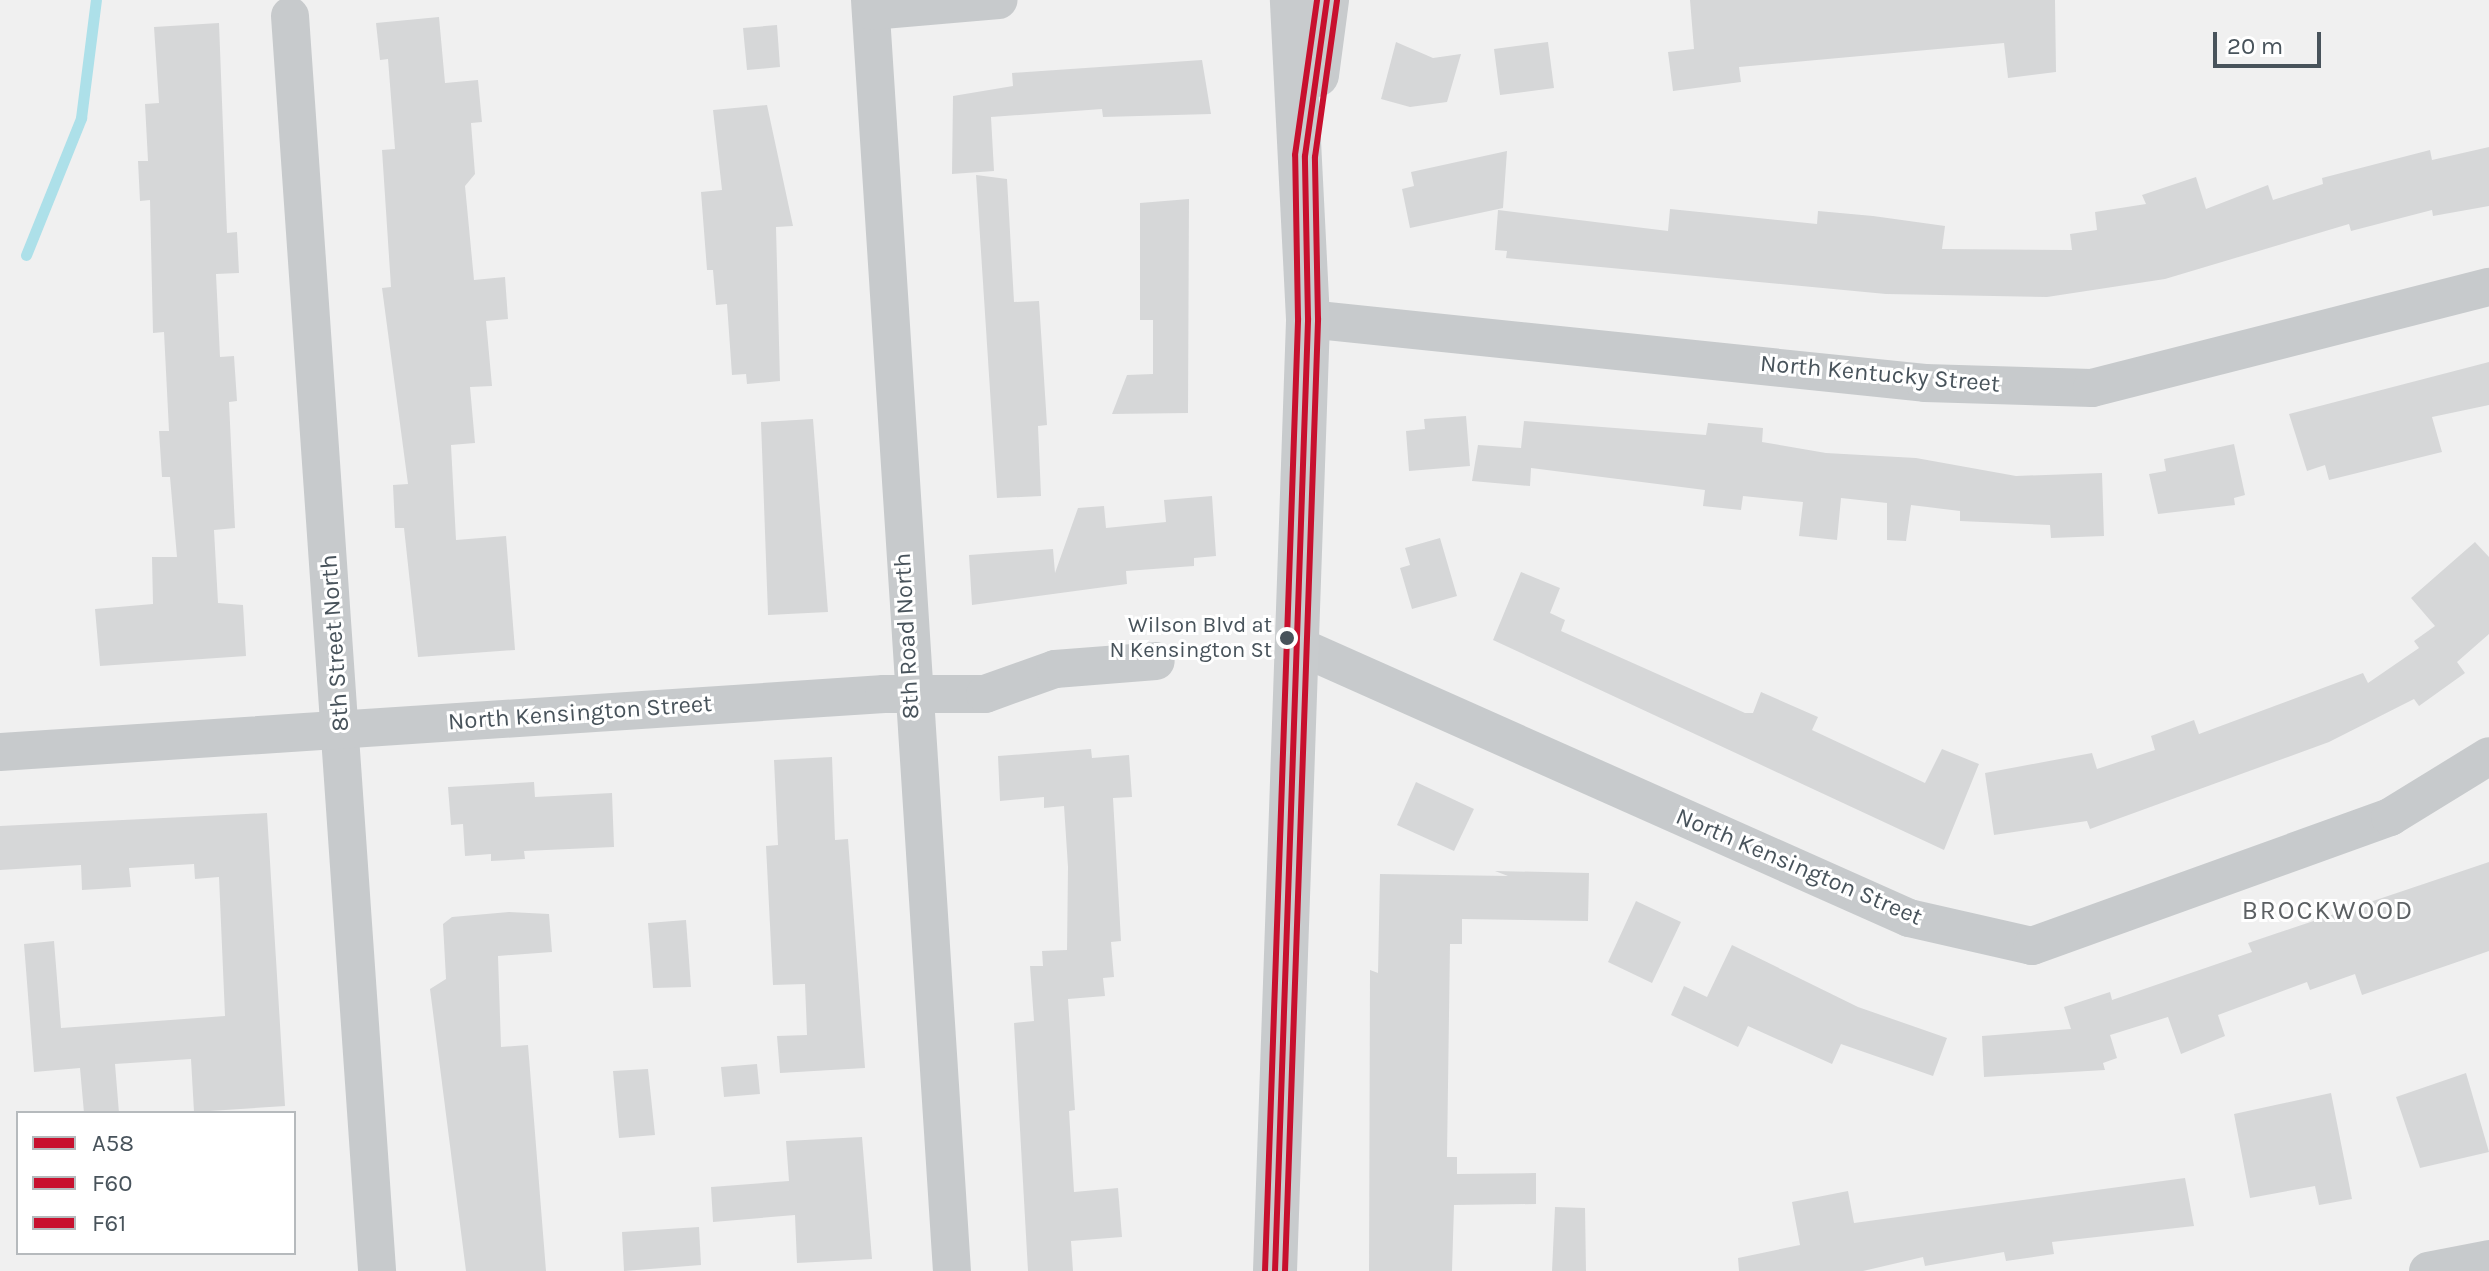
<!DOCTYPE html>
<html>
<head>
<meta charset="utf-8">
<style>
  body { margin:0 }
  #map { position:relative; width:2489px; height:1271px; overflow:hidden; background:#f0f0f0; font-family:Karla,sans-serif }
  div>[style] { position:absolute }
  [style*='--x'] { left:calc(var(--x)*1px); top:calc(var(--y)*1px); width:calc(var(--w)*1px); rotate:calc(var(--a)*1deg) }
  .stream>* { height:11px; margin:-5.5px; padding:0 5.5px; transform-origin:5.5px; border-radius:5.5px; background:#ade0e9 }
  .building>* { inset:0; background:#d6d7d8 }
  .minor>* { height:38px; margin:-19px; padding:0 19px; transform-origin:19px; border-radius:19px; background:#c7cacc }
  .secondary>* { height:44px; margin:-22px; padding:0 22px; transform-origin:22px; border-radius:22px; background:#c8cbcd }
  .bus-1>* { height:6px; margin:-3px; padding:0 3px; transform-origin:3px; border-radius:3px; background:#c8102e }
  .bus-2>* { height:6px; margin:-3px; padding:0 3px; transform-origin:3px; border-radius:3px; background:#c8102e }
  .bus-3>* { height:6px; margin:-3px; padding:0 3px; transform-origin:3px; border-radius:3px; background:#c8102e }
  .dots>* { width:22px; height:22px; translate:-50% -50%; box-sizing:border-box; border:4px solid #fff; border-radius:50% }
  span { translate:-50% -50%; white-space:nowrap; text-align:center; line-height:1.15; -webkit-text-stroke:6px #fff; paint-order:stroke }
  .bus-label { font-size:22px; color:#48535b }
  .right { translate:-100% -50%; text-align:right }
  .street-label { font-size:24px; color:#48535b }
  .neighbourhood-label { font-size:26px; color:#5c6063; letter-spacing:2px }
  .legend { position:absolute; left:16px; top:1111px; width:280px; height:144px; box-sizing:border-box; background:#fff; border:2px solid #b6babd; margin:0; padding:10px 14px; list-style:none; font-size:24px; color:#48535b }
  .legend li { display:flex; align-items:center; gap:16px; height:40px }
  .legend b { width:40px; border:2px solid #b6babd }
  .scale { position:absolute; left:2213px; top:32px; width:108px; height:36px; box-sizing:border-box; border:4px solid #48535b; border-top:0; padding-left:10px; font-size:24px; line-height:28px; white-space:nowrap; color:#48535b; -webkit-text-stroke:6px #fff; paint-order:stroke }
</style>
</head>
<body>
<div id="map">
  <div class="stream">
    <i style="--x:26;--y:255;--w:148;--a:-68.1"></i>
    <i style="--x:81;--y:118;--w:119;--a:-82.8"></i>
  </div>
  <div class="building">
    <i style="clip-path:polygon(1690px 0,2055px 0,2056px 72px,2008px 78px,2004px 43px,1739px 67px,1741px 82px,1673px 91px,1668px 52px,1694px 49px)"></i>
    <i style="clip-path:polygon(439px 17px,445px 83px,478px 80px,482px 122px,471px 123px,475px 174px,465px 186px,474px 280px,505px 277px,508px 319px,486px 321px,492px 386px,470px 387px,475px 443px,451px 445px,456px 540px,506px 536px,515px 650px,418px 657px,404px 528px,395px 528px,393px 485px,408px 484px,382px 288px,391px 287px,382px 150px,395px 149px,388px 59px,380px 60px,376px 23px)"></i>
    <i style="clip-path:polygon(219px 23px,227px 233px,237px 232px,239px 273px,216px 274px,220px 357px,234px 356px,237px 401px,229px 402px,235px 528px,214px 530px,218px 603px,243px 605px,246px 656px,100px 666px,95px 609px,153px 604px,152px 557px,177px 557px,170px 477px,162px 477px,159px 431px,169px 431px,164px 332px,153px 333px,150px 200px,140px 201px,138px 161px,148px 161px,145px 104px,159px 103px,154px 27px)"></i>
    <i style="clip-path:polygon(777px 25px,780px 67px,747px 70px,743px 28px)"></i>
    <i style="clip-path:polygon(1396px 42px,1433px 58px,1461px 54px,1447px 102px,1410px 107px,1381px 99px)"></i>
    <i style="clip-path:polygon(1548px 42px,1554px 88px,1500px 95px,1494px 49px)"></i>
    <i style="clip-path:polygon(1202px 60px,1211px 114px,1103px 117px,1102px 109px,991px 117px,994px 171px,952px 174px,953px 96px,1013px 86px,1012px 73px)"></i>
    <i style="clip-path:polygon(767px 105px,793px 226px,776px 227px,780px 381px,747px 384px,746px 374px,732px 375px,727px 304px,716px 305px,713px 270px,707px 270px,701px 192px,722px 190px,713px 110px)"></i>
    <i style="clip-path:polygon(2489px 147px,2489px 206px,2433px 216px,2432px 210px,2351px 231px,2349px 224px,2165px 279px,2047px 297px,1886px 294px,1506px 258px,1507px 251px,1495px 250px,1498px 210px,1668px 231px,1670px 209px,1817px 224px,1818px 211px,1873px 216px,1945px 226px,1942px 249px,2072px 250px,2070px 234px,2097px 230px,2095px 212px,2146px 204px,2142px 195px,2196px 177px,2206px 209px,2268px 185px,2273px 200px,2323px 184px,2322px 178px,2430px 150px,2432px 160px)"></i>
    <i style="clip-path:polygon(1507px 151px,1503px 208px,1410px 228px,1402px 189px,1414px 186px,1411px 172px)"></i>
    <i style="clip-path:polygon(976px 175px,1007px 179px,1014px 302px,1039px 301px,1047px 425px,1038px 426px,1041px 496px,997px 498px)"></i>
    <i style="clip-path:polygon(1189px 199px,1188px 413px,1112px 414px,1127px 375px,1153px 374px,1153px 320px,1140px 320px,1140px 203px)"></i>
    <i style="clip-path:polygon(2489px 362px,2489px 405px,2432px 417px,2442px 452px,2329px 480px,2325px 465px,2307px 471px,2289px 414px)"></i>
    <i style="clip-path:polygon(1466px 416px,1470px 466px,1409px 471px,1406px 431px,1425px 429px,1424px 419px)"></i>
    <i style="clip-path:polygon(813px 419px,828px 612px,768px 615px,761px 422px)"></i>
    <i style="clip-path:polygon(1524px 421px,1706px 435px,1708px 423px,1763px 428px,1762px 442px,1826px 453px,1916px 458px,2016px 476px,2102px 473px,2104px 536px,2051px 538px,2050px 525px,1960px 521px,1960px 511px,1911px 505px,1906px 541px,1887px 540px,1887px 503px,1841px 498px,1837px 540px,1799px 536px,1803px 502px,1743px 496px,1741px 510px,1703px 506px,1705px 490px,1531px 468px,1530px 486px,1472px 481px,1478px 445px,1521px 448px)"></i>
    <i style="clip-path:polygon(2234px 444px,2245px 495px,2234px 498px,2235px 505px,2158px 514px,2149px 474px,2166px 471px,2164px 459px)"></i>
    <i style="clip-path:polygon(1212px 496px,1216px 556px,1194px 558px,1194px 566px,1126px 571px,1127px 584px,972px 605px,969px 555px,1053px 549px,1055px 573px,1078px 508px,1104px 506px,1106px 528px,1166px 522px,1164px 500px)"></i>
    <i style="clip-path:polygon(1440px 538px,1457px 596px,1412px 609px,1400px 568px,1410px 565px,1405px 548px)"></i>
    <i style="clip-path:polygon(2475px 542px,2489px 557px,2489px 634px,2457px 662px,2465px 673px,2419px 706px,2414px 699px,2329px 742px,2090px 829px,2087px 821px,1994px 835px,1985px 773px,2092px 753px,2097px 769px,2155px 750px,2151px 736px,2194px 720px,2199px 734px,2363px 673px,2368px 683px,2419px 648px,2414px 641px,2435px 626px,2411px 598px)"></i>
    <i style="clip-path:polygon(1521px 572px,1560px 588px,1550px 613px,1565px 620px,1561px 631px,1745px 713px,1753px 713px,1761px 692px,1818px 717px,1812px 730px,1925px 783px,1942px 749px,1979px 764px,1944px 850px,1493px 640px)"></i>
    <i style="clip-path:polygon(1091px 749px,1092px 758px,1129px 755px,1132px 797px,1113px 798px,1121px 941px,1111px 942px,1114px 977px,1103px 978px,1105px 996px,1068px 999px,1075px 1110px,1069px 1111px,1074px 1192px,1118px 1188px,1122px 1237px,1071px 1241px,1073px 1271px,1028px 1271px,1014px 1023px,1034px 1021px,1030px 966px,1043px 966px,1042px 951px,1067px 950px,1068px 867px,1064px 806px,1044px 808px,1044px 797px,1000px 801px,998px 756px)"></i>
    <i style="clip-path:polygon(832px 757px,835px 840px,848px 839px,865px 1068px,780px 1073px,777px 1036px,807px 1035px,805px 984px,773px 985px,766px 846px,778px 845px,774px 760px)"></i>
    <i style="clip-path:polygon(534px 782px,535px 797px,612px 793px,614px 847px,524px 851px,525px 859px,491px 861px,491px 854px,465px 856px,463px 824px,451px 825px,448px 787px)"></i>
    <i style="clip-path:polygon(1416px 782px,1474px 809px,1454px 851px,1397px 825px)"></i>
    <i style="clip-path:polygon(267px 813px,285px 1106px,194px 1112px,191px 1059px,115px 1064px,119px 1113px,84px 1113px,80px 1068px,34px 1072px,24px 944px,54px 941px,61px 1028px,225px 1016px,219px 877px,195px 879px,194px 864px,129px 868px,131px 887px,82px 890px,81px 865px,0 870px,0 826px)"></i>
    <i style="clip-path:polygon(2489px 862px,2489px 951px,2362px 995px,2355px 974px,2310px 990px,2307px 982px,2218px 1015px,2225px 1036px,2181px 1054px,2168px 1017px,2110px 1035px,2117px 1058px,2103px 1063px,2105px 1070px,1984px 1077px,1982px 1036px,2071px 1029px,2064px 1007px,2110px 992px,2112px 1000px,2252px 952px,2248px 943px)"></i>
    <i style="clip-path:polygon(1495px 871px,1589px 873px,1588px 921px,1462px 919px,1462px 944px,1450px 944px,1447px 1157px,1457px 1157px,1457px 1174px,1536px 1173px,1536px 1204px,1454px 1205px,1452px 1271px,1369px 1271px,1370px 970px,1378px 973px,1380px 874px,1508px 876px)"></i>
    <i style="clip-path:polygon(1636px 901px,1681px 922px,1652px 983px,1608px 962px)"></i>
    <i style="clip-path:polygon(509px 912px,549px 914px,552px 952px,498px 956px,501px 1047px,528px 1045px,546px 1271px,466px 1271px,430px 989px,446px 979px,443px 924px,452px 917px)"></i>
    <i style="clip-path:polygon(686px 920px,691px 987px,653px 988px,648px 923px)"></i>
    <i style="clip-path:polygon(1732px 945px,1858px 1007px,1947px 1038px,1933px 1076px,1841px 1044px,1832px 1064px,1748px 1026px,1738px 1047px,1671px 1015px,1684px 986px,1707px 997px)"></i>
    <i style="clip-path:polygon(757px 1064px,760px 1094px,724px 1097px,721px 1067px)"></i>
    <i style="clip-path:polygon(648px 1069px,655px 1135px,619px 1138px,613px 1071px)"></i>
    <i style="clip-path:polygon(2466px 1073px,2489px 1152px,2420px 1168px,2396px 1097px)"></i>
    <i style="clip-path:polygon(2331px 1093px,2352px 1199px,2319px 1205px,2315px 1186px,2250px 1198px,2234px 1114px)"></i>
    <i style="clip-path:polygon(862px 1137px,872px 1259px,797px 1263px,795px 1215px,713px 1222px,711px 1187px,789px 1181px,786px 1141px)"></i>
    <i style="clip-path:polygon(2185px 1178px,2194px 1226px,2052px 1242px,2054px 1254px,2006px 1261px,2004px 1252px,1925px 1266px,1923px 1257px,1863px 1271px,1739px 1271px,1738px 1258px,1800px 1245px,1792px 1202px,1848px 1191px,1854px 1223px)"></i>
    <i style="clip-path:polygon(1555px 1207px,1585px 1208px,1586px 1271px,1552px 1271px)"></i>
    <i style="clip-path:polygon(699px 1227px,701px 1265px,624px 1271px,622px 1232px)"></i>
  </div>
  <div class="minor">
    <i style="--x:870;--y:0;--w:1274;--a:86.31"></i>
    <i style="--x:871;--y:11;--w:128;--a:-4.9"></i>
    <i style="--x:290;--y:16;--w:1258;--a:86.03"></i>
    <i style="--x:1308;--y:319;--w:620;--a:5.92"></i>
    <i style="--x:1925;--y:383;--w:167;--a:1.7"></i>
    <i style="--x:2092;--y:388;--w:410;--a:-14.3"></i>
    <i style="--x:1294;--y:644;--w:673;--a:24.01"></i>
    <i style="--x:1909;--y:918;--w:126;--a:12.8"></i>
    <i style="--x:2032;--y:946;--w:381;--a:-19.8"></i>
    <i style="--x:2390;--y:817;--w:116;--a:-31.6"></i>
    <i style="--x:0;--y:752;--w:886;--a:-3.75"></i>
    <i style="--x:884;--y:694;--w:101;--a:0"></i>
    <i style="--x:985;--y:694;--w:74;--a:-19.7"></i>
    <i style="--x:1055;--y:669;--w:101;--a:-4.5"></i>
    <i style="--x:2428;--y:1271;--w:62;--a:-11.1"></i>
  </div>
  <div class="secondary">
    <i style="--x:1317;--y:75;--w:76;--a:-82.4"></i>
    <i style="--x:1275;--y:1271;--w:953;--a:-88.01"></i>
    <i style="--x:1308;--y:319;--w:319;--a:-92.9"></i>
  </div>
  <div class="bus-1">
    <i style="--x:1275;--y:1271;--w:953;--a:-88.01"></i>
    <i style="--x:1308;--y:319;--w:163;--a:-91.1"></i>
    <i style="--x:1305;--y:156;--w:158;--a:-82"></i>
  </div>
  <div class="bus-2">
    <i style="--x:1285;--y:1271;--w:953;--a:-88.01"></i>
    <i style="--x:1318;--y:319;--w:162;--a:-91.1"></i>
    <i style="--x:1315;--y:157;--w:158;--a:-82"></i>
  </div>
  <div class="bus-3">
    <i style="--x:1265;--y:1271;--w:953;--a:-88.01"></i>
    <i style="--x:1298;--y:319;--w:164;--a:-91"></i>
    <i style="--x:1295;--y:155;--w:157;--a:-81.9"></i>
  </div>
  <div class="dots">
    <i style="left:1287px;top:638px;background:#48535b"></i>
  </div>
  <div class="bus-label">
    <span class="right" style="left:1272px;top:638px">Wilson Blvd at<br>N Kensington St</span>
  </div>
  <div class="street-label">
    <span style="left:1880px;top:374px;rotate:5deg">North Kentucky Street</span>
    <span style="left:907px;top:636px;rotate:-93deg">8th Road North</span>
    <span style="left:335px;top:643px;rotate:-94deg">8th Street North</span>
    <span style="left:580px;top:713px;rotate:-4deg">North Kensington Street</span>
    <span style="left:1799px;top:867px;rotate:23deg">North Kensington Street</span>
  </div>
  <div class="neighbourhood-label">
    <span style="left:2328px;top:911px">BROCKWOOD</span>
  </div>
  <ul class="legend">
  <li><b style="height:10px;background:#c8102e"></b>A58</li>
  <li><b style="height:10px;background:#c8102e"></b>F60</li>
  <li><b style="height:10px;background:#c8102e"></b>F61</li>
  </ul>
  <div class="scale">20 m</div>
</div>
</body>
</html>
